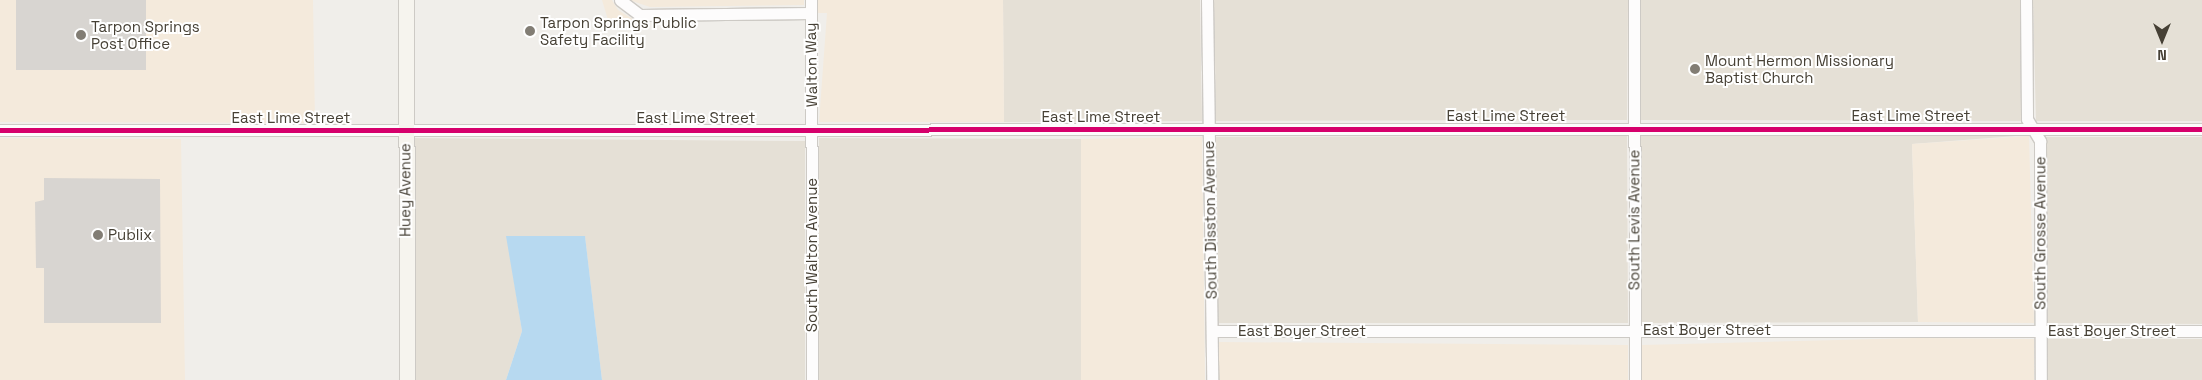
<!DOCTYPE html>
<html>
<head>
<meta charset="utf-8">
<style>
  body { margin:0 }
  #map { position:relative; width:2202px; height:380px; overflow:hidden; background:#f0eeea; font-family:"Space Grotesk",sans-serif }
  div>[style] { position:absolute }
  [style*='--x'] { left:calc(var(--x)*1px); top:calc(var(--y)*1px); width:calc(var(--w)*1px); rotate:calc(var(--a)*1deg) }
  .residential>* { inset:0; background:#e5e0d6 }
  .commercial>* { inset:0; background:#f4eadc }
  .water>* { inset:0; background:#b7d9f0 }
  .building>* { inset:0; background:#d8d5d1 }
  .roads { filter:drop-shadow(1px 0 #cdcac5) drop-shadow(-1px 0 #cdcac5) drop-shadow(0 1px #cdcac5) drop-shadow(0 -1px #cdcac5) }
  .street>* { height:11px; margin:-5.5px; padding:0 5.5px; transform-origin:5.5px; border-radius:5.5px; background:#fdfcfc }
  .secondary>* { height:15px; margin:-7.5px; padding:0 7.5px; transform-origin:7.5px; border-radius:7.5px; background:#f6f4ee }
  .cycleway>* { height:5px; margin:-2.5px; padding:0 2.5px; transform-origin:2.5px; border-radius:2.5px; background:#d6006c }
  .dots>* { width:14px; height:14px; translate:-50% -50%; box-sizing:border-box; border:2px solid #fff; border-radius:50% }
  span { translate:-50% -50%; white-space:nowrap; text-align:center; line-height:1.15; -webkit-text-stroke:4px #fff; paint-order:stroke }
  .poi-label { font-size:15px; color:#464035 }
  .left { translate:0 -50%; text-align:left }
  .street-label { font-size:15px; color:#464035 }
  .north { position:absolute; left:2137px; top:15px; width:50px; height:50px; -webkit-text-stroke:4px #fff; paint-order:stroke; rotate:180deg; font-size:14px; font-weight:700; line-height:20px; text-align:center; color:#464035 }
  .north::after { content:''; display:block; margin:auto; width:18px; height:22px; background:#464035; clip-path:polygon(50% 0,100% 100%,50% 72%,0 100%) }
</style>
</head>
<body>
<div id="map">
  <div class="residential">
    <i style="clip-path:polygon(1003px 0,1200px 0,1202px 121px,1004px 122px)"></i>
    <i style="clip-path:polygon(1214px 0,1628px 0,1627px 120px,1216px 121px)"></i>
    <i style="clip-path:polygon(1641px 0,2020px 0,2021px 121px,1641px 120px)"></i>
    <i style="clip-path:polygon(2033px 0,2202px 0,2202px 121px,2036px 121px)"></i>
    <i style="clip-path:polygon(1627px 136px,1628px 323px,1218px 323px,1216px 137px)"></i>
    <i style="clip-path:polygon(1641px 136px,2016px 136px,1912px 144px,1918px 322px,1642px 323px)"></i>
    <i style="clip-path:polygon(2046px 137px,2202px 137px,2202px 324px,2048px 323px)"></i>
    <i style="clip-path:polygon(412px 138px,805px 141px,805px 380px,602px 380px,585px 237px,507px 236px,522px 331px,506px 380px,414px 380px)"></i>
    <i style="clip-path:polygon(819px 138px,1081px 139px,1081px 380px,819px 380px)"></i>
    <i style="clip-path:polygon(2048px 339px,2202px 339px,2202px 380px,2048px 380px)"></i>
  </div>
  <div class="commercial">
    <i style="clip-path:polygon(0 0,313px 0,315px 123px,0 122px)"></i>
    <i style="clip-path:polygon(602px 0,612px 0,618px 10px,636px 21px,609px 23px)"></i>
    <i style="clip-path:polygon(629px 0,804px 0,804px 5px,650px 7px)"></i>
    <i style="clip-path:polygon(818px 0,1003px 0,1004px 122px,819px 122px,827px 13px,818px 13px)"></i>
    <i style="clip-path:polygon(2029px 136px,2034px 323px,1918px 322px,1912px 144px)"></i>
    <i style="clip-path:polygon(1202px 137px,1205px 380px,1081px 380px,1081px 139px)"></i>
    <i style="clip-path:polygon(0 138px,181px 139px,185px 380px,0 380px)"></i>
    <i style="clip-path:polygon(1918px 338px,2034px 339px,2034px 380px,1642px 380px,1642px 345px)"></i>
    <i style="clip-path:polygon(1219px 342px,1628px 345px,1628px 380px,1219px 380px)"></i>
  </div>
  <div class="water">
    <i style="clip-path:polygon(506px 236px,585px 236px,602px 380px,506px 380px,522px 331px)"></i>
  </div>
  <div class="building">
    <i style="clip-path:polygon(16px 0,146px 0,146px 70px,16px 70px)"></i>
    <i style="clip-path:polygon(44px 178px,160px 179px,161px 323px,44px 323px,44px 268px,36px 268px,35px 202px,44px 200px)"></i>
  </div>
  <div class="roads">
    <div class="street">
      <i style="--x:620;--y:0;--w:25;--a:37"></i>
      <i style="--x:640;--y:15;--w:171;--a:-0.7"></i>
      <i style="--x:811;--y:0;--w:380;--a:89.8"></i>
      <i style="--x:1207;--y:0;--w:380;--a:89.2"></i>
      <i style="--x:1634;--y:0;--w:380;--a:89.8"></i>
      <i style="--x:2026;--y:0;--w:119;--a:89.5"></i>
      <i style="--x:2027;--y:119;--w:26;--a:59"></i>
      <i style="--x:2040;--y:141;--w:239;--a:89.8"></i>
      <i style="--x:0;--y:130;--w:2202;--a:-0.03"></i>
      <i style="--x:1212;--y:331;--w:990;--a:0"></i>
    </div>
    <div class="secondary">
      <i style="--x:406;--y:0;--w:380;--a:89.8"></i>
    </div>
  </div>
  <div class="cycleway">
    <i style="--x:0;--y:130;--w:2202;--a:-0.03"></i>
  </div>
  <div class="dots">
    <i style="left:530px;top:31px;background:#827d74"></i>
    <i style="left:81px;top:35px;background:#827d74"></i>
    <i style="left:1695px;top:69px;background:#827d74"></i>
    <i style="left:98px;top:235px;background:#827d74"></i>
  </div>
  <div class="poi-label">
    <span class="left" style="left:540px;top:31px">Tarpon Springs Public<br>Safety Facility</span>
    <span class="left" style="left:91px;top:35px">Tarpon Springs<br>Post Office</span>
    <span class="left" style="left:1705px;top:69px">Mount Hermon Missionary<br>Baptist Church</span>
    <span class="left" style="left:108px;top:235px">Publix</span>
  </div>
  <div class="street-label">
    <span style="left:811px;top:65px;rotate:-91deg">Walton Way</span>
    <span style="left:1506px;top:116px">East Lime Street</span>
    <span style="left:1911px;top:116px">East Lime Street</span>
    <span style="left:1101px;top:117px">East Lime Street</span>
    <span style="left:291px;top:118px">East Lime Street</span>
    <span style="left:696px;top:118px">East Lime Street</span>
    <span style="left:405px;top:190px;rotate:-90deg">Huey Avenue</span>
    <span style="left:1210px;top:220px;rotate:-91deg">South Disston Avenue</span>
    <span style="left:1634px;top:220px;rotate:-90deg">South Levis Avenue</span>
    <span style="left:2040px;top:233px;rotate:-90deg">South Grosse Avenue</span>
    <span style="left:812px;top:255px;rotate:-90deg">South Walton Avenue</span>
    <span style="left:1707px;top:330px">East Boyer Street</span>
    <span style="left:1302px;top:331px">East Boyer Street</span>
    <span style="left:2112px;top:331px">East Boyer Street</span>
  </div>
  <div class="north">N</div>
</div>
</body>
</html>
